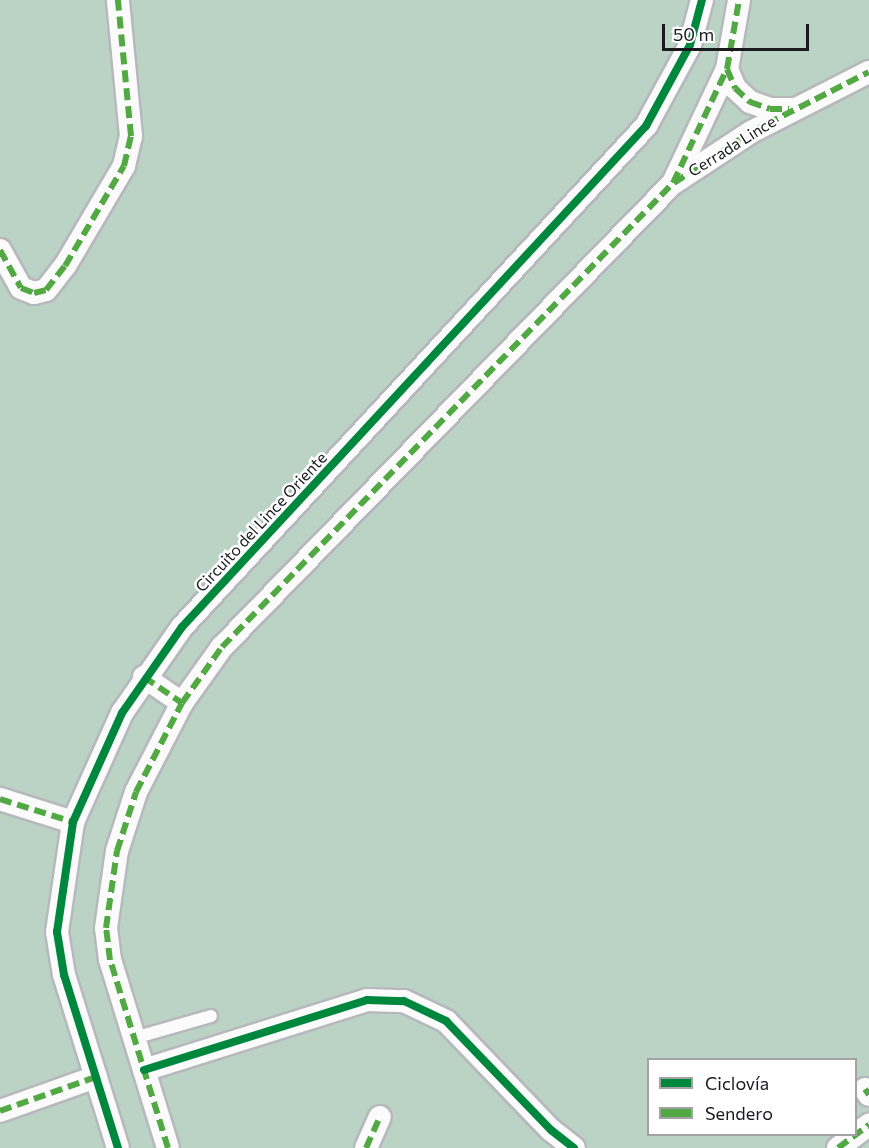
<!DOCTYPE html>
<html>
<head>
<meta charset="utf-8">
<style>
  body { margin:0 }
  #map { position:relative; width:869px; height:1148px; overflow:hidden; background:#e6e7ee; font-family:Commissioner,sans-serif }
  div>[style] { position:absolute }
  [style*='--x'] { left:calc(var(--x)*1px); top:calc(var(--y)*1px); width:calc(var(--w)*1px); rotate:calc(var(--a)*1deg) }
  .green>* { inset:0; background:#bad3c4 }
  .roads { filter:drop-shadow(2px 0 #b7b8bd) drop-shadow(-2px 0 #b7b8bd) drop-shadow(0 2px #b7b8bd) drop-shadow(0 -2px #b7b8bd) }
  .lane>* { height:12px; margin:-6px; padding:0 6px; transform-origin:6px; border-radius:6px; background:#fbfbfc }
  .street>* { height:22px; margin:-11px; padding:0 11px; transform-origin:11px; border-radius:11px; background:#fbfbfc }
  .quiet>* { height:6px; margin-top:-3px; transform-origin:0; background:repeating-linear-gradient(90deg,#52a943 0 12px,transparent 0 18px) }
  .cycleway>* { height:8px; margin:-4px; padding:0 4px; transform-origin:4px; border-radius:4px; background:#00873e }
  span { translate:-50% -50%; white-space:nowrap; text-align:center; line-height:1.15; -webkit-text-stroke:5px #fff; paint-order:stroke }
  .street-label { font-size:16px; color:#191a1e }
  .legend { position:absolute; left:647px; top:1058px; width:210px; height:78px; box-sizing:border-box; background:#fff; border:2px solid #a3a3a5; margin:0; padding:8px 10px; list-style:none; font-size:18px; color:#191a1e }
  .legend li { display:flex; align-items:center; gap:12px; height:30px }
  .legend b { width:30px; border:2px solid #a3a3a5 }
  .scale { position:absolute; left:662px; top:24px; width:147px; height:27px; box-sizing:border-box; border:3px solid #191a1e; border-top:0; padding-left:8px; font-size:18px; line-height:21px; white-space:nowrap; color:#191a1e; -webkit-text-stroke:4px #fff; paint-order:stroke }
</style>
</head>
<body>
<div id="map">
  <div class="green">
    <i style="clip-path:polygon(evenodd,0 0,869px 0,869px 1148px,0 1148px,0 0,648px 1060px,856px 1060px,856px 1134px,648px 1134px,648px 1060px)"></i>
  </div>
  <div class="roads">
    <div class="lane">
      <i style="--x:134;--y:1038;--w:80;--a:-15.9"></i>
    </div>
    <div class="street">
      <i style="--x:727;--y:69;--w:21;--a:67"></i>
      <i style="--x:735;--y:88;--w:21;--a:43"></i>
      <i style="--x:750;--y:102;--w:21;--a:19"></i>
      <i style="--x:770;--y:109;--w:22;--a:0"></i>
      <i style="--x:675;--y:182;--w:91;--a:-33.3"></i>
      <i style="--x:751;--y:132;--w:132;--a:-27"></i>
      <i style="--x:0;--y:250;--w:43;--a:61.1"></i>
      <i style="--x:21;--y:288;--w:14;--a:21"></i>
      <i style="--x:34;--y:293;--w:12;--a:-14"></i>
      <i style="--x:46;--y:290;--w:31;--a:-52"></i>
      <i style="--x:65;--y:266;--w:116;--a:-59.5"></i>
      <i style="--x:124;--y:166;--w:31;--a:-77"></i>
      <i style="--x:131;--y:136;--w:137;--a:-95.5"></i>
      <i style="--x:144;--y:677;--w:46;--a:34.4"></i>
      <i style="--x:0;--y:799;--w:77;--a:17.5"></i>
      <i style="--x:144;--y:1070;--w:234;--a:-17.4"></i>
      <i style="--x:367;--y:1000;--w:37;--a:2"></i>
      <i style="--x:404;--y:1001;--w:47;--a:25.5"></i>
      <i style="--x:446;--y:1021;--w:151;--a:46.1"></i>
      <i style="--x:551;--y:1130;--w:29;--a:38"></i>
      <i style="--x:865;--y:1089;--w:7;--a:56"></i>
      <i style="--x:0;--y:1111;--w:102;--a:-19.5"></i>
      <i style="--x:118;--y:1148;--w:181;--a:-107.3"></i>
      <i style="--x:64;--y:975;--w:44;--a:-99.2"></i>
      <i style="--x:57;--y:932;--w:111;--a:-81.7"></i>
      <i style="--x:73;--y:822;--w:120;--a:-65.8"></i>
      <i style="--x:122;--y:713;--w:105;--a:-55.1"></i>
      <i style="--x:182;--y:627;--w:683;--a:-47.2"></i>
      <i style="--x:646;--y:126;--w:92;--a:-61.5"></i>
      <i style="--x:690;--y:45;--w:47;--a:-75.1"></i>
      <i style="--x:168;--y:1148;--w:197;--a:-107.1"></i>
      <i style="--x:110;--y:960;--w:32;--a:-97"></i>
      <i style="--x:106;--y:928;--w:78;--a:-81.9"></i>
      <i style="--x:117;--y:851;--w:62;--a:-72.1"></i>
      <i style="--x:136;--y:792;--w:100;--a:-62.7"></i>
      <i style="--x:182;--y:703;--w:69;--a:-54.5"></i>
      <i style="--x:222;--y:647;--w:647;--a:-45.81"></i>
      <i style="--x:673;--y:183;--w:126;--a:-64.7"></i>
      <i style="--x:727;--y:69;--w:70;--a:-80.1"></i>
      <i style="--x:366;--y:1148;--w:34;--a:-66"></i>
      <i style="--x:838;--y:1148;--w:39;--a:-37"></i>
    </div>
  </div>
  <div class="quiet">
    <i style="--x:727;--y:69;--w:21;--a:67"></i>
    <i style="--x:735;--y:88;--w:21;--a:43"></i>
    <i style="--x:750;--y:102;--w:21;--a:19"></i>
    <i style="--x:770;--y:109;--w:19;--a:0"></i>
    <i style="--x:674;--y:183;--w:92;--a:-33.5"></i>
    <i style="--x:751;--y:132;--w:132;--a:-27"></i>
    <i style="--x:0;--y:250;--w:43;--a:61.1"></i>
    <i style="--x:21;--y:288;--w:14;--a:21"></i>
    <i style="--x:34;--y:293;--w:12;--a:-14"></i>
    <i style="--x:46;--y:290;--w:31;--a:-52"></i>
    <i style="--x:65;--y:266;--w:116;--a:-59.5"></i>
    <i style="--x:124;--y:166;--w:31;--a:-77"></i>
    <i style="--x:131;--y:136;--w:137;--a:-95.5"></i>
    <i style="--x:144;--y:677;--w:46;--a:34.4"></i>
    <i style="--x:0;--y:799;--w:77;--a:17.5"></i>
    <i style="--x:865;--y:1089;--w:7;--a:56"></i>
    <i style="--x:0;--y:1111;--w:102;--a:-19.5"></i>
    <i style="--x:168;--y:1148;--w:197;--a:-107.1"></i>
    <i style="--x:110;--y:960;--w:32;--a:-97"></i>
    <i style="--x:106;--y:928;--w:78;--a:-81.9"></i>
    <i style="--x:117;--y:851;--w:62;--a:-72.1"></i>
    <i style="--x:136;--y:792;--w:100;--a:-62.7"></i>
    <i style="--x:182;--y:703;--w:69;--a:-54.5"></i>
    <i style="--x:222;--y:647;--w:647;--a:-45.81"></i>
    <i style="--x:673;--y:183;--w:126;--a:-64.7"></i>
    <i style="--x:727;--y:69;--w:70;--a:-80.1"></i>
    <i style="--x:366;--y:1148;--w:34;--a:-66"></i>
    <i style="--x:838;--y:1148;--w:39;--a:-37"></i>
  </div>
  <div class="cycleway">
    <i style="--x:144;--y:1070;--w:234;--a:-17.4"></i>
    <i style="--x:367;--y:1000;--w:37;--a:2"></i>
    <i style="--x:404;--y:1001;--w:47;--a:25.5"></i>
    <i style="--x:446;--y:1021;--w:151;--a:46.1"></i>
    <i style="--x:551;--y:1130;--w:29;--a:38"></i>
    <i style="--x:118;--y:1148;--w:181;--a:-107.3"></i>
    <i style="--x:64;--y:975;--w:44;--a:-99.2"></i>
    <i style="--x:57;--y:932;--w:111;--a:-81.7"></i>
    <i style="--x:73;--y:822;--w:120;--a:-65.8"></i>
    <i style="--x:122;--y:713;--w:105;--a:-55.1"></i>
    <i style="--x:182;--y:627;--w:683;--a:-47.2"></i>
    <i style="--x:646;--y:126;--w:92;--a:-61.5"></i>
    <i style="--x:690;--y:45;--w:47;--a:-75.1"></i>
  </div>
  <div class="street-label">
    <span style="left:732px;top:146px;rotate:-32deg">Cerrada Lince</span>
    <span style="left:261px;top:522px;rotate:-47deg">Circuito del Lince Oriente</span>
  </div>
  <ul class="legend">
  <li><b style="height:8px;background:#00873e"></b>Ciclovía</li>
  <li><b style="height:8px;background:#52a943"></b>Sendero</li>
  </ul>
  <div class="scale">50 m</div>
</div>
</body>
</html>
